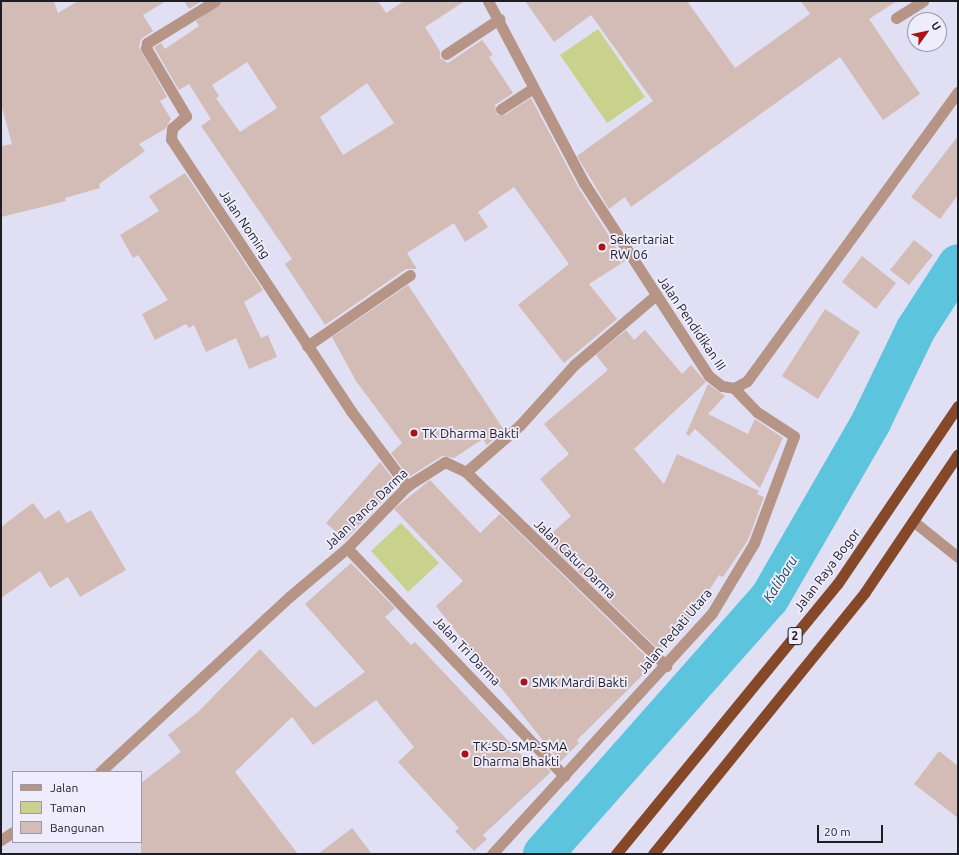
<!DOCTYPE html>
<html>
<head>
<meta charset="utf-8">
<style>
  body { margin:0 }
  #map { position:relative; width:959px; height:855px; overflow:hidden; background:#e1dff4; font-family:Ubuntu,sans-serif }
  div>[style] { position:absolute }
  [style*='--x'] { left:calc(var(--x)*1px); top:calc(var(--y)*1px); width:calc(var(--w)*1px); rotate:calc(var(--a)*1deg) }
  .green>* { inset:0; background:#c9d28c }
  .river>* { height:40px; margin:-20px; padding:0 20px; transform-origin:20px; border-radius:20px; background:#5dc4de }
  .building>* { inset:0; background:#d3bcb5 }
  .minor>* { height:11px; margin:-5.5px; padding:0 5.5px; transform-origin:5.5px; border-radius:5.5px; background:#b79586 }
  .tertiary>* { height:11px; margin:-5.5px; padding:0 5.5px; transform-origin:5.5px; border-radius:5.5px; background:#b79586 }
  .trunk>* { height:11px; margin:-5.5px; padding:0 5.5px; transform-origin:5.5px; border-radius:5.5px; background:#854829 }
  .dots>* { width:11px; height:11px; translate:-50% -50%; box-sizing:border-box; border:2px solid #efedfd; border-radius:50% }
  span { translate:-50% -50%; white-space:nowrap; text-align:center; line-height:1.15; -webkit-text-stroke:3.5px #efedfd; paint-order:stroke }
  .shield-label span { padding:1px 3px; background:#efedfd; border:1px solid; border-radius:3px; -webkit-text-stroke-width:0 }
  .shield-label { font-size:12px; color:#1e1d24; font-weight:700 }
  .street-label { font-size:13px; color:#1e1d24 }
  .poi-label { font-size:13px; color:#1e1d24 }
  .left { translate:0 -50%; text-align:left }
  .water-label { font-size:14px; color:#1e4b57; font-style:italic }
  .frame { position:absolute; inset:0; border:2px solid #1e1d24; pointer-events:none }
  .legend { position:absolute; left:12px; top:771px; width:130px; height:72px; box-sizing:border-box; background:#efedfd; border:1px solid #9b9aa6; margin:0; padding:5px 7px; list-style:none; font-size:12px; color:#1e1d24 }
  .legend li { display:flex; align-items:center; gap:8px; height:20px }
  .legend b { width:20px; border:1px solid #9b9aa6 }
  .north { position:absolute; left:907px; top:12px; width:40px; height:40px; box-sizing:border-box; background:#efedfd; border:1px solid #9b9aa6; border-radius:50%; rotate:57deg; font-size:11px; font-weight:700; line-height:16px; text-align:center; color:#1e1d24 }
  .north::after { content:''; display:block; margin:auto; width:14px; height:18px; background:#a81416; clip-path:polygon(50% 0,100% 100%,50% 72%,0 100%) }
  .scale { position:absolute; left:817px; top:825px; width:66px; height:18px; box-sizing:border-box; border:2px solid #1e1d24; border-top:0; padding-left:5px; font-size:12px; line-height:14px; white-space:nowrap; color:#1e1d24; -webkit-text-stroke:3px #efedfd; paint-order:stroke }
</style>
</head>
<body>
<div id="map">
  <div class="green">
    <i style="clip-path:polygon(598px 29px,645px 97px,607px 123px,560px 55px)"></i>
    <i style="clip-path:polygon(401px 523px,439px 563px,408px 592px,371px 551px)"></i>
  </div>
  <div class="river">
    <i style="--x:543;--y:854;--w:341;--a:-48.5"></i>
    <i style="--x:769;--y:599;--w:204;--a:-60"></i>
    <i style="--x:871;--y:422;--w:103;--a:-64.2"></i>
    <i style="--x:916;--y:329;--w:77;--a:-57.1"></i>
  </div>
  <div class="building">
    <i style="clip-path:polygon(1px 1px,54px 1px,58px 13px,78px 1px,166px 1px,143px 15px,153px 31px,141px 39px,139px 47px,167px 97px,160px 101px,171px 119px,165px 129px,139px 144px,145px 151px,99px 184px,100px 188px,65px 198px,66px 201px,1px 217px,1px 146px,12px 144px,1px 104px)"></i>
    <i style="clip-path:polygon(184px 1px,202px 1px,189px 9px)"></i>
    <i style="clip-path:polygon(evenodd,222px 1px,378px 1px,386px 13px,404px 1px,465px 1px,425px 27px,440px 51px,440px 58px,448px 63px,482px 40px,493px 55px,489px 57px,513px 93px,495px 105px,497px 115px,505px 115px,531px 98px,578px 187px,625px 261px,589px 284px,617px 319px,564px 363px,518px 305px,569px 264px,514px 187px,478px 212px,488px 227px,465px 242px,454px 223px,407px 253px,417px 269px,406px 269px,325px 325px,285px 264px,292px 259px,201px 126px,211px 119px,189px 84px,179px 90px,154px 47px,161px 43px,165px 49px,199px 26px,196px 21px,222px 1px,247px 62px,277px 108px,240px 132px,216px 98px,219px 96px,212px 85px,247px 62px,222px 1px,367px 83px,394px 123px,343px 155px,320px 117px,367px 83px)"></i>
    <i style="clip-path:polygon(525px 1px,687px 1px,735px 68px,810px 14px,801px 1px,897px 1px,869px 19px,920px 94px,883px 120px,840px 57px,631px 207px,625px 197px,609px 209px,577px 156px,653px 101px,591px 15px,554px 42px)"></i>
    <i style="clip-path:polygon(958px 136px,958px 195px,940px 219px,911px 197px)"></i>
    <i style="clip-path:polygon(185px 173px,263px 290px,244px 302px,261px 338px,268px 335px,277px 357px,249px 369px,236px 338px,206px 352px,194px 325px,189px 328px,186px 324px,155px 340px,142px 314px,168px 300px,138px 255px,133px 258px,120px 235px,159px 211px,149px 196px)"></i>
    <i style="clip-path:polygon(914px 240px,933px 255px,909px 285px,890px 270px)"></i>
    <i style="clip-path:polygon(862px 256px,896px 283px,876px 309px,842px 282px)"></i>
    <i style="clip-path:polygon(408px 285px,504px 430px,487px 445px,483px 439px,454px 458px,442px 456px,409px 477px,391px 453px,402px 443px,356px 381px,332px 337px)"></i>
    <i style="clip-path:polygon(825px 309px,860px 332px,818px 399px,782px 376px)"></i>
    <i style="clip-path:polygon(626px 330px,634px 340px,645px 330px,682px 374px,691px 365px,706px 382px,634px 449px,664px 484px,677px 454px,759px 491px,757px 494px,764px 497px,748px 540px,723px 577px,719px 575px,690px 619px,659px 650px,545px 539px,571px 516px,540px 479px,569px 454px,544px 424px,608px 370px,596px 355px)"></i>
    <i style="clip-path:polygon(708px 384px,725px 396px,708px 414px,748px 434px,755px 419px,783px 438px,760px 488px,695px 429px,689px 436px,686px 434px)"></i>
    <i style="clip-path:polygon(380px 462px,398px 485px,345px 540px,326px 523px)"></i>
    <i style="clip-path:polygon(430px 480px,480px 533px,500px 514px,654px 664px,577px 740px,579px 743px,560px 762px,436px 606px,463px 581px,394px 509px)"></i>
    <i style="clip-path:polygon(33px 503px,45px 519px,59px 510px,67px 523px,91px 510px,126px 570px,80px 597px,68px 577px,50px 588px,40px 571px,1px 598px,1px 527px)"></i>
    <i style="clip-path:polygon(351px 563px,395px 608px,385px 617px,411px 645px,415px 642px,530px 764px,537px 758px,551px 772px,483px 835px,487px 839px,474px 851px,455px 831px,459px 828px,398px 762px,414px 747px,376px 700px,313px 745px,292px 717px,235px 772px,298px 854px,141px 854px,141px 783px,181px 752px,168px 735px,197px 713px,260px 649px,315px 708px,365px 672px,305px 604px)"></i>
    <i style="clip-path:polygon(939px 751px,958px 766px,958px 818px,914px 784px)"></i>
    <i style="clip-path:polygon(352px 828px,372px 854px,318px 854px)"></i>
  </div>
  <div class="minor">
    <i style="--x:215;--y:1;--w:80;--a:148.3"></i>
    <i style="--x:147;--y:43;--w:5;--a:101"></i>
    <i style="--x:146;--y:48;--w:79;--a:59.5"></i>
    <i style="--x:186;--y:116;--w:18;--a:139"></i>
    <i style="--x:172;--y:128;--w:11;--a:95"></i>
    <i style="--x:171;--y:139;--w:326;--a:56.5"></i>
    <i style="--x:351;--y:411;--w:94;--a:53.3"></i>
    <i style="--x:896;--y:18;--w:32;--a:-32"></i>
    <i style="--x:446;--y:54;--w:64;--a:-33.4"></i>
    <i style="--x:501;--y:109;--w:37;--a:-33"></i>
    <i style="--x:307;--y:346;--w:125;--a:-34.6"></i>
    <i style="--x:466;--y:472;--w:72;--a:-41"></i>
    <i style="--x:520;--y:425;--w:81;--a:-48"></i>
    <i style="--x:574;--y:365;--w:108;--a:-40.5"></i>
    <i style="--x:913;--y:521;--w:58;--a:38.7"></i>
    <i style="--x:347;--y:548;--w:315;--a:46.4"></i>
    <i style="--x:100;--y:772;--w:258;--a:-42.8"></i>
    <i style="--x:289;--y:597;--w:76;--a:-40.2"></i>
    <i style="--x:347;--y:548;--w:86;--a:-45.9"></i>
    <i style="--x:407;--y:486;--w:45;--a:-32.3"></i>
    <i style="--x:445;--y:462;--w:23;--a:25"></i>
    <i style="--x:466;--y:472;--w:279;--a:44.1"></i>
    <i style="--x:1;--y:840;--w:14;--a:-34"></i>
    <i style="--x:492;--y:854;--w:326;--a:-47.6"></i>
    <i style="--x:712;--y:613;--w:82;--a:-59"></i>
    <i style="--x:754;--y:543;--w:114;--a:-69.5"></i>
    <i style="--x:794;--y:436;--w:44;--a:-147"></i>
    <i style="--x:757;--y:412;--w:33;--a:-134"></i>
  </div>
  <div class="tertiary">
    <i style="--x:488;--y:1;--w:206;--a:62.2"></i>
    <i style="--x:584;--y:183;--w:230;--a:57.1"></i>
    <i style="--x:709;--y:376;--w:16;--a:38"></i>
    <i style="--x:722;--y:386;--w:12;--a:9"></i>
    <i style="--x:734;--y:388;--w:15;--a:-28"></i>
    <i style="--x:747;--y:381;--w:358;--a:-53.9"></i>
  </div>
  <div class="trunk">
    <i style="--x:616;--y:854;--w:350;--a:-50.7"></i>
    <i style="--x:838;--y:583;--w:214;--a:-55.9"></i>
    <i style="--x:653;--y:854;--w:337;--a:-51"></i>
    <i style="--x:865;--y:592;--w:166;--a:-56"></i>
  </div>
  <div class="dots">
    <i style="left:602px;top:247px;background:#a81416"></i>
    <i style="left:414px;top:433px;background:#a81416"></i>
    <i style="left:524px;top:682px;background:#a81416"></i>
    <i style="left:465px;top:754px;background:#a81416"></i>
  </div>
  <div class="shield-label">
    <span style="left:795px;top:636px">2</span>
  </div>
  <div class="street-label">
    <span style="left:245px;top:224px;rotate:56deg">Jalan Noming</span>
    <span style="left:692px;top:323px;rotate:56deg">Jalan Pendidikan III</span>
    <span style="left:366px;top:509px;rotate:-44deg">Jalan Panca Darma</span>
    <span style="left:575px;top:559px;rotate:44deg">Jalan Catur Darma</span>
    <span style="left:827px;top:570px;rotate:-53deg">Jalan Raya Bogor</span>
    <span style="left:675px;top:631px;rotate:-50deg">Jalan Pedati Utara</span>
    <span style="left:467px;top:651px;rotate:46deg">Jalan Tri Darma</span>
  </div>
  <div class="poi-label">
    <span class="left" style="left:610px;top:247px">Sekertariat<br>RW 06</span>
    <span class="left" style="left:422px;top:433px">TK Dharma Bakti</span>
    <span class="left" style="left:532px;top:682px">SMK Mardi Bakti</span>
    <span class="left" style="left:473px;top:754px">TK-SD-SMP-SMA<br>Dharma Bhakti</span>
  </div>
  <div class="water-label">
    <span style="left:780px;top:579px;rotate:-58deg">Kalibaru</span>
  </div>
  <div class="frame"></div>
  <ul class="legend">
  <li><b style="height:5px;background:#b79586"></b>Jalan</li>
  <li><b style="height:11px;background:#c9d28c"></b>Taman</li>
  <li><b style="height:11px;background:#d3bcb5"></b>Bangunan</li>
  </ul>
  <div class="north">U</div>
  <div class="scale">20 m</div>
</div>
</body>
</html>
